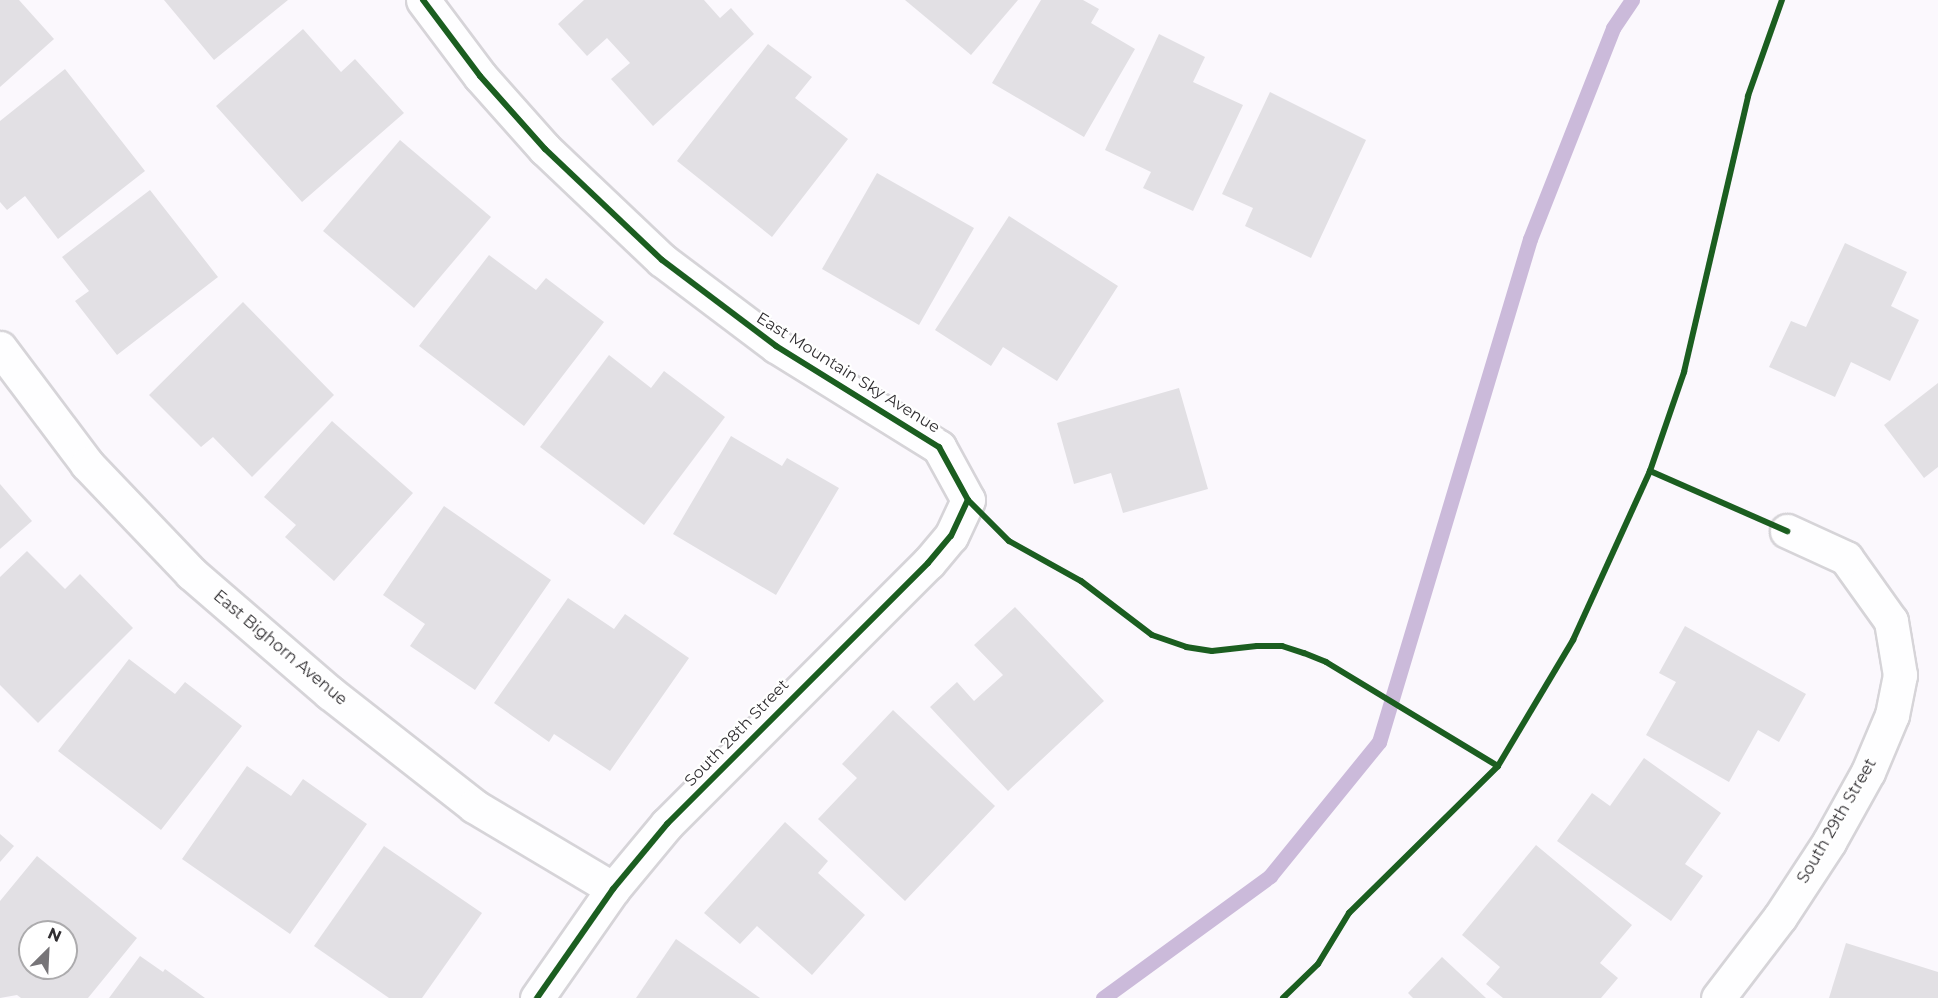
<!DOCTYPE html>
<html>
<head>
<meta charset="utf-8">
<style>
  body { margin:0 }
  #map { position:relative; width:1938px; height:998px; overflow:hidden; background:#fbf8fd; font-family:Montserrat,sans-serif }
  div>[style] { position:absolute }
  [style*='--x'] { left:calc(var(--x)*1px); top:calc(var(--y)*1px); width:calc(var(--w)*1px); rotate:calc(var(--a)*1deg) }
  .stream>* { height:15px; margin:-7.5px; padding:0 7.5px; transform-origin:7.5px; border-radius:7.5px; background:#cbbada }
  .building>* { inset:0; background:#e2e0e4 }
  .roads { filter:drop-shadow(2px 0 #d6d4d8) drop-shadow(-2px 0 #d6d4d8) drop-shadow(0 2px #d6d4d8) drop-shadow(0 -2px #d6d4d8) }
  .minor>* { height:33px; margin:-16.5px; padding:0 16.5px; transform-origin:16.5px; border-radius:16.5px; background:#fefeff }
  .cycleway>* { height:6px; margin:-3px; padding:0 3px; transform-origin:3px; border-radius:3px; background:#1b5e20 }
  span { translate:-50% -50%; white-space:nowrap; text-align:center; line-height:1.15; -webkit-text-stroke:4.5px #fff; paint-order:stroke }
  .street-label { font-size:16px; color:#302e31 }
  .north { position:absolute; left:18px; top:920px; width:60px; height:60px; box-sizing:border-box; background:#fff; border:2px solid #acabad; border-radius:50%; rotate:24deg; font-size:16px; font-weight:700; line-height:24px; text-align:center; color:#302e31 }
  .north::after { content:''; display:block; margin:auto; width:21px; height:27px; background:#777578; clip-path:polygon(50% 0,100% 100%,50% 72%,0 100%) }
</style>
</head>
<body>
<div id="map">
  <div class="stream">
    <i style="--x:1103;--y:998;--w:207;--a:-36.1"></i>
    <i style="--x:1270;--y:876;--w:173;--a:-50.9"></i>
    <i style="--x:1379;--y:742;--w:525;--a:-73.29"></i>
    <i style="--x:1530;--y:239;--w:227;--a:-68.5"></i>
    <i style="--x:1613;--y:28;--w:34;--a:-56"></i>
  </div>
  <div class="building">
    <i style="clip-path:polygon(0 0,19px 0,54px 39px,0 87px)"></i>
    <i style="clip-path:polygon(164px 0,288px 0,214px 60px)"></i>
    <i style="clip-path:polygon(584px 0,704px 0,720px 18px,731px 8px,754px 34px,653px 126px,611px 79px,630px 63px,607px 38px,587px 56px,558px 24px)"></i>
    <i style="clip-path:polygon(905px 0,1018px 0,971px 55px)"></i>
    <i style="clip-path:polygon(1041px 0,1083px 0,1099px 9px,1091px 23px,1135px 49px,1084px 137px,992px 83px)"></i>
    <i style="clip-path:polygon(303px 29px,341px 72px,355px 59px,404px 113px,302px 202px,216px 106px)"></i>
    <i style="clip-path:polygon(1159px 34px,1205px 57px,1193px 82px,1243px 105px,1193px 211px,1143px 188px,1151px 172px,1105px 150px)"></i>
    <i style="clip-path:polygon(768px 44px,812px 77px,795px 98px,848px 139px,772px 237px,677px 161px)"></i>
    <i style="clip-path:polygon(65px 69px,145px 171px,58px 239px,25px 196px,7px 210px,0 202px,0 121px)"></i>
    <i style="clip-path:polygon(1270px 92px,1366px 140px,1311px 258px,1245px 226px,1253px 208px,1222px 194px)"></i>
    <i style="clip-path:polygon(400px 140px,491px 217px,414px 308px,323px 231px)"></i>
    <i style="clip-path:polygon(877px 173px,974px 228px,919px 325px,822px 269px)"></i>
    <i style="clip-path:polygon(150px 190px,218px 277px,117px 355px,75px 301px,89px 291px,62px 257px)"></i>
    <i style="clip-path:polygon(1009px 216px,1118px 286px,1057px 381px,1003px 347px,991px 366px,935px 330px)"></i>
    <i style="clip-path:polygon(1845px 243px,1907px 272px,1891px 306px,1919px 320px,1890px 381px,1851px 362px,1835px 397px,1769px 367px,1791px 321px,1806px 327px)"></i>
    <i style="clip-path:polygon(489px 255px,536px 290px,546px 278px,604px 322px,524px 426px,419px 346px)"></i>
    <i style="clip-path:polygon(243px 302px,334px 395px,252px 477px,213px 437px,201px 447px,149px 395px)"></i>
    <i style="clip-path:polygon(609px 355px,651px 388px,664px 371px,725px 417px,644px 525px,540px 447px)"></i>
    <i style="clip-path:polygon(1938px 383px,1938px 467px,1924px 478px,1884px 425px)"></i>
    <i style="clip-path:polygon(1179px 388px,1208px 489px,1123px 513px,1111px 473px,1074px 484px,1057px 423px)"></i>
    <i style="clip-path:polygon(332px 421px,413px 493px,334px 581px,285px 537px,296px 525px,264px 497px)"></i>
    <i style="clip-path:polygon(731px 436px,782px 466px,787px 458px,839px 488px,776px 595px,673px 534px)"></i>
    <i style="clip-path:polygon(0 484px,32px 521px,0 549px)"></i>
    <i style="clip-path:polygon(444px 506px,551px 580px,475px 690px,410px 646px,425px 624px,383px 595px)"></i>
    <i style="clip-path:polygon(27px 551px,65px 589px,80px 574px,133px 628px,38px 723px,0 685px,0 577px)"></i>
    <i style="clip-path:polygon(568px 598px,614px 629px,625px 614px,689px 658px,610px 771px,554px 734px,549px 742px,494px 703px)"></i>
    <i style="clip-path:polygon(1015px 607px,1104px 701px,1008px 791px,930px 707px,957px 682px,974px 701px,1003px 675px,974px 645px)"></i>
    <i style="clip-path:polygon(1685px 626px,1806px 694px,1779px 742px,1758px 730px,1729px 782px,1646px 735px,1676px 682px,1659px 673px)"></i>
    <i style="clip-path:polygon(129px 659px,175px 694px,185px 682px,242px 726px,161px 830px,58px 751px)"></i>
    <i style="clip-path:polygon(893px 710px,995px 806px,905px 901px,818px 819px,857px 778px,842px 764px)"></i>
    <i style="clip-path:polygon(1644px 758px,1721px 813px,1685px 864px,1703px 876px,1671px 921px,1557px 841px,1592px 793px,1610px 806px)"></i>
    <i style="clip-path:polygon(247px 766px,291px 796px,303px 779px,367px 824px,290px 934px,182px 859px)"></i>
    <i style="clip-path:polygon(785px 822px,828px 861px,818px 873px,865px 915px,812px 975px,757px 926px,740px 944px,704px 913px)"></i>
    <i style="clip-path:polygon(0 834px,14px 846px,0 862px)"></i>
    <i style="clip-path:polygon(1536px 845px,1632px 925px,1600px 963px,1618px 978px,1601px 998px,1503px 998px,1486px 984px,1500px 967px,1462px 935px)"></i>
    <i style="clip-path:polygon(384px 846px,482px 913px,422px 998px,389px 998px,314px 946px)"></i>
    <i style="clip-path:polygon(evenodd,37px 856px,137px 938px,88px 998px,21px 998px,17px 995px,0 998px,0 901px,37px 856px,30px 932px,66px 932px,66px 968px,30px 968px,30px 932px)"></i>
    <i style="clip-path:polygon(676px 939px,760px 998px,636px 998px)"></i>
    <i style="clip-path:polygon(1846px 943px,1938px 972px,1938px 998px,1829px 998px)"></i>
    <i style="clip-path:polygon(140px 956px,163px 972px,165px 969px,205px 998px,109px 998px)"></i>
    <i style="clip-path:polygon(1442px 957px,1486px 998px,1413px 998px,1408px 993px)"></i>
  </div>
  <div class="roads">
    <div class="minor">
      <i style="--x:423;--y:0;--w:95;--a:53.1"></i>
      <i style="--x:480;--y:76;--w:98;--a:48.3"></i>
      <i style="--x:545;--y:149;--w:161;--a:43.5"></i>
      <i style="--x:662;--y:260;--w:143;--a:37"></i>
      <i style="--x:776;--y:346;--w:192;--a:31.8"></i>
      <i style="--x:939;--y:447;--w:60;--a:61.3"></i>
      <i style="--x:968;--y:500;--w:40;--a:115"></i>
      <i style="--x:951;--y:536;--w:35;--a:130"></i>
      <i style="--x:928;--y:563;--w:369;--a:135"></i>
      <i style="--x:667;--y:824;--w:85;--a:129.7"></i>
      <i style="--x:613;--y:889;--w:133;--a:124.9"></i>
      <i style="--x:0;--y:348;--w:145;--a:53.1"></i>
      <i style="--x:87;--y:464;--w:151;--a:46.3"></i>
      <i style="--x:191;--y:573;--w:184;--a:40.8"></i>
      <i style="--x:330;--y:693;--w:183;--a:38.1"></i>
      <i style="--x:474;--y:806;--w:162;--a:30.8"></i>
      <i style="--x:1718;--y:998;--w:102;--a:-52.6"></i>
      <i style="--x:1780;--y:917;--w:90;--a:-56.8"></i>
      <i style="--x:1829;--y:842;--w:80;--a:-60.9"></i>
      <i style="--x:1868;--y:772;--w:62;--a:-67.2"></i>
      <i style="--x:1892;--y:715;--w:41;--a:-78.7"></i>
      <i style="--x:1900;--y:675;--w:55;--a:-99.5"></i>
      <i style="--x:1891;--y:621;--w:77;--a:-125.5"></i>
      <i style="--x:1846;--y:558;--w:65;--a:-155.4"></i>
    </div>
  </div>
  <div class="cycleway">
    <i style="--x:423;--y:0;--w:95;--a:53.1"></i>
    <i style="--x:480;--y:76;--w:98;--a:48.3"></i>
    <i style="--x:545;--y:149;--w:161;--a:43.5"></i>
    <i style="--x:662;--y:260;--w:143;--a:37"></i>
    <i style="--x:776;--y:346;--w:192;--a:31.8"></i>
    <i style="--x:939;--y:447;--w:60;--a:61.3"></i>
    <i style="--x:968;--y:500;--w:58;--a:45"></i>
    <i style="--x:1009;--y:541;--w:82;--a:29.1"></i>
    <i style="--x:1081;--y:581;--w:89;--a:37.3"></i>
    <i style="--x:1152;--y:635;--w:36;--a:19"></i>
    <i style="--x:1186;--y:647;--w:26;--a:9"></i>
    <i style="--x:1212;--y:651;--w:45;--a:-6.3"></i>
    <i style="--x:1257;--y:646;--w:25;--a:0"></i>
    <i style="--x:1282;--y:646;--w:23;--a:18"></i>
    <i style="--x:1304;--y:653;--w:24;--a:22"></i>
    <i style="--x:1326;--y:662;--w:201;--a:31.2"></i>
    <i style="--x:1650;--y:471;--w:150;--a:23.7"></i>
    <i style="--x:537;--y:998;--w:133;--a:-55.1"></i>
    <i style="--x:613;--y:889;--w:85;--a:-50.3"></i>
    <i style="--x:667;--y:824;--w:369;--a:-45"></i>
    <i style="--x:928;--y:563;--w:35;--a:-50"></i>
    <i style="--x:951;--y:536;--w:40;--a:-65"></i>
    <i style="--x:1283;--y:998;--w:49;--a:-44.2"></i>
    <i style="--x:1318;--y:964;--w:60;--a:-58.7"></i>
    <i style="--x:1349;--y:913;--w:209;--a:-44.6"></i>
    <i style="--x:1498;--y:766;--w:147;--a:-59.2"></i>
    <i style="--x:1573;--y:640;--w:186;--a:-65.5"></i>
    <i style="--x:1650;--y:471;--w:105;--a:-71"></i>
    <i style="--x:1684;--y:372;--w:283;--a:-76.9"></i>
    <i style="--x:1748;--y:96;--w:102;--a:-70.5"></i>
  </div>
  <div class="street-label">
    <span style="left:848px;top:373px;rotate:32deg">East Mountain Sky Avenue</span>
    <span style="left:280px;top:648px;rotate:40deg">East Bighorn Avenue</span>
    <span style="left:737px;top:733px;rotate:-46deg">South 28th Street</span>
    <span style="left:1837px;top:821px;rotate:-60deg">South 29th Street</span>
  </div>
  <div class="north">N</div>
</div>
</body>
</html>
